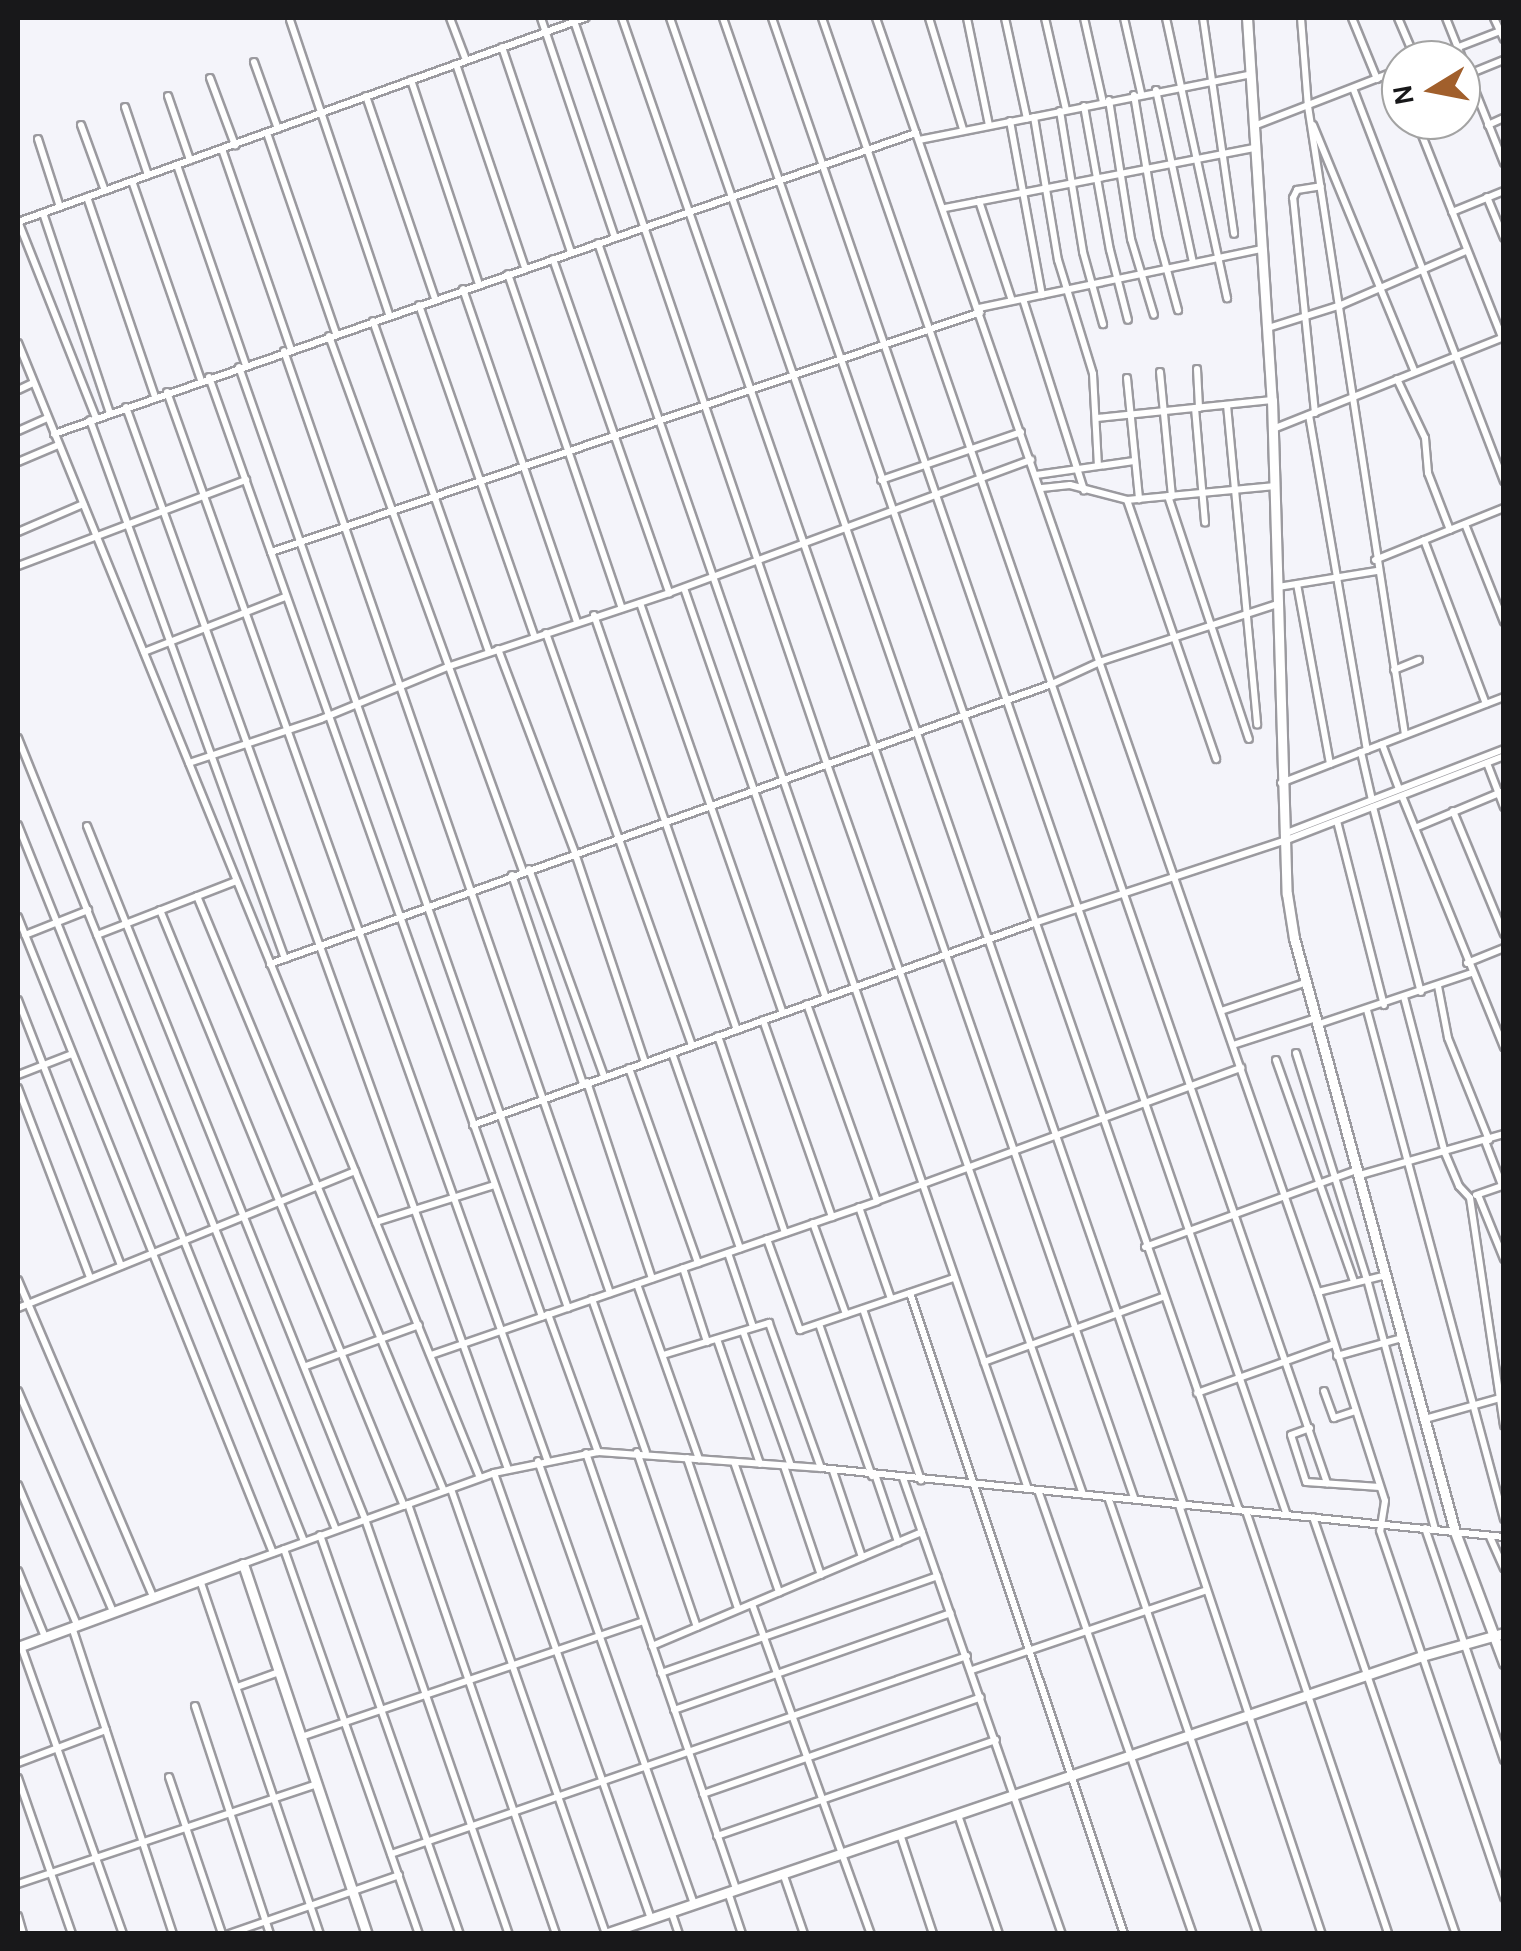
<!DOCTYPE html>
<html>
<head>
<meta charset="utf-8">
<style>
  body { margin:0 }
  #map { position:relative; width:1521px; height:1951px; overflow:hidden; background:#f4f4fa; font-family:Karla,sans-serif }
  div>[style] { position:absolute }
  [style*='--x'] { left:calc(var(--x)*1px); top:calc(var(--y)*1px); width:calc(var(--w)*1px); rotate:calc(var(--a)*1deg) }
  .roads { filter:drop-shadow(2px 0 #9b9a9f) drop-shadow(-2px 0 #9b9a9f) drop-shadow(0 2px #9b9a9f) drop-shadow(0 -2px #9b9a9f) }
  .minor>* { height:6px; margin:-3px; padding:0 3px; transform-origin:3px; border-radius:3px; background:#fff }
  .major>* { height:9px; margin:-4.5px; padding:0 4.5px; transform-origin:4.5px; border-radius:4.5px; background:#fff }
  span { translate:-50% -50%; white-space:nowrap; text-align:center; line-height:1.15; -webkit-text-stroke:10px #fff; paint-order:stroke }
  .frame { position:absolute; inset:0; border:20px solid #18181a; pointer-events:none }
  .north { position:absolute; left:1381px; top:40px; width:100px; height:100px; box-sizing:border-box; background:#fff; border:2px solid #a3a3a3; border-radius:50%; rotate:260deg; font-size:28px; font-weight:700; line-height:40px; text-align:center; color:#18181a }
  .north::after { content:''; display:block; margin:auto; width:35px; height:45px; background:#a15f2c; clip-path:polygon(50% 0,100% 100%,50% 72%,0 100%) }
</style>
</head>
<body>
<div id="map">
  <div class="roads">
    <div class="minor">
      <i style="--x:450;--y:18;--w:45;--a:69.1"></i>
      <i style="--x:541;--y:18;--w:232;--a:71.4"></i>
      <i style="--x:573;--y:18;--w:788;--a:71.2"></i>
      <i style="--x:827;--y:764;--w:774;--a:70.68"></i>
      <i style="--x:622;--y:18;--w:1568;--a:70.91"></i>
      <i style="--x:670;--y:18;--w:1574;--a:70.94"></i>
      <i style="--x:723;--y:18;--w:1579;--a:70.92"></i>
      <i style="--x:772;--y:18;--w:1583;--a:71.02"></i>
      <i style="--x:822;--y:18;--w:1550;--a:70.98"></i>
      <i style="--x:876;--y:18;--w:1348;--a:70.87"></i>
      <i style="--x:1318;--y:1292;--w:219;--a:72.2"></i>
      <i style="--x:1385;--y:1501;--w:30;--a:99"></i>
      <i style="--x:1380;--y:1531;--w:387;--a:71.3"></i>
      <i style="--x:929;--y:18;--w:116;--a:73"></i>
      <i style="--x:967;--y:18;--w:109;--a:78.4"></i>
      <i style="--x:1005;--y:18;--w:103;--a:77.7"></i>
      <i style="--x:1045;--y:18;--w:94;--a:77.1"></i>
      <i style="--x:1084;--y:18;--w:86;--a:77.3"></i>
      <i style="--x:1124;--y:18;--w:77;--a:77.2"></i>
      <i style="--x:1166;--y:18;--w:287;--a:77.7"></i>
      <i style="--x:1203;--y:18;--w:218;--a:81.8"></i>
      <i style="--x:1301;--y:18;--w:88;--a:85.5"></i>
      <i style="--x:1308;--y:106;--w:636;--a:81.23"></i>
      <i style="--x:1352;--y:18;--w:66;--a:67.7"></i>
      <i style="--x:1398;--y:18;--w:46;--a:66.8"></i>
      <i style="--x:1446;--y:18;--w:156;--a:68.2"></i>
      <i style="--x:1494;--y:18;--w:23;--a:65"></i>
      <i style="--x:290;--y:20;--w:311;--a:71.4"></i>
      <i style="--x:502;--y:47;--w:216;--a:71.4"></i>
      <i style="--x:1425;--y:60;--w:80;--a:-21.1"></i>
      <i style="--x:254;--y:62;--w:71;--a:70.3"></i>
      <i style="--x:456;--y:64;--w:215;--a:71.3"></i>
      <i style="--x:1469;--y:74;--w:38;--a:-22"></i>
      <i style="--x:210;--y:78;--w:72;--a:69.5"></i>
      <i style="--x:411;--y:80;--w:215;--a:71.6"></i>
      <i style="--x:1353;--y:88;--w:421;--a:69"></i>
      <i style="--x:1156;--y:90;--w:177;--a:77.9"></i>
      <i style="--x:1134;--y:95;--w:144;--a:80.4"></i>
      <i style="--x:1158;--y:237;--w:76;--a:74.7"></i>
      <i style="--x:168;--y:96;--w:68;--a:71"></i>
      <i style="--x:366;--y:96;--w:214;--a:71.2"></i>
      <i style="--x:1109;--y:100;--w:141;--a:81"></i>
      <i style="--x:1131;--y:239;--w:79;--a:73.2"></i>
      <i style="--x:1084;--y:106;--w:146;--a:79.8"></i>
      <i style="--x:1110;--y:250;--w:72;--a:75.6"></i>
      <i style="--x:125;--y:107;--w:72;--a:71.3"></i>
      <i style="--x:1060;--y:111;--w:143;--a:80.7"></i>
      <i style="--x:1083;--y:252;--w:75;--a:74.5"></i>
      <i style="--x:1034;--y:117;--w:145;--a:80.5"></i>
      <i style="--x:1058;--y:260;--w:119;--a:72.9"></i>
      <i style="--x:1093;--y:374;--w:91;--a:86.9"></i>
      <i style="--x:1416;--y:120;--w:233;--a:68.4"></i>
      <i style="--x:1010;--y:121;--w:177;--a:79.6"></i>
      <i style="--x:81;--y:125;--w:70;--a:70"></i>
      <i style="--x:1313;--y:125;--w:267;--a:67.6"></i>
      <i style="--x:1488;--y:125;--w:17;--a:-24"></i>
      <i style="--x:1254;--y:126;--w:158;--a:-21.2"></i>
      <i style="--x:267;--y:133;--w:212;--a:71"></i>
      <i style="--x:38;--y:139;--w:71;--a:72.1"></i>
      <i style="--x:919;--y:140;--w:338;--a:-11.2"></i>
      <i style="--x:222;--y:149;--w:212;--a:71"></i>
      <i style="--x:177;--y:165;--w:212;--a:71"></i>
      <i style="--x:132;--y:181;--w:211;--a:70.9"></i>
      <i style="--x:87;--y:197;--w:211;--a:71.2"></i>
      <i style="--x:1487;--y:197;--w:44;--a:67.5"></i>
      <i style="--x:979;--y:201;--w:105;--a:71.7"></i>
      <i style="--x:945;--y:208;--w:316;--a:-11"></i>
      <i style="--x:1452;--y:212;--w:56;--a:-22"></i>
      <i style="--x:43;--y:213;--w:211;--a:71.5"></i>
      <i style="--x:18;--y:221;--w:212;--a:68.4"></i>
      <i style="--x:18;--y:222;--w:603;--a:-19.79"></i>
      <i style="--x:598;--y:243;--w:1318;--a:70.96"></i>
      <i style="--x:553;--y:259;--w:354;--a:70.8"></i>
      <i style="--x:508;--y:274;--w:353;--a:71.2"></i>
      <i style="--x:463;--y:289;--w:352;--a:71.1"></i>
      <i style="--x:1023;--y:299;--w:201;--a:72.3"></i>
      <i style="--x:419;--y:305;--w:350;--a:70.8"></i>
      <i style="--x:979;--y:308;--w:289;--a:-11.8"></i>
      <i style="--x:373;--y:321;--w:351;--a:70.7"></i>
      <i style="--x:1268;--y:328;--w:77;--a:-17.5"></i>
      <i style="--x:1341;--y:305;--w:136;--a:-23.4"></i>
      <i style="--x:329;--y:336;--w:569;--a:70.07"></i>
      <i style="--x:18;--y:343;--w:1225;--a:67.85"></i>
      <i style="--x:284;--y:351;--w:997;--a:70.91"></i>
      <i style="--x:239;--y:367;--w:997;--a:70.73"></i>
      <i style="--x:1197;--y:369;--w:39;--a:87"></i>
      <i style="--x:1160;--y:372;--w:125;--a:84.5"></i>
      <i style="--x:209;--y:377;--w:997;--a:70.49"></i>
      <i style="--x:1127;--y:378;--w:122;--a:84.3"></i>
      <i style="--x:1397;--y:379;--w:65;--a:64.6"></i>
      <i style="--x:1425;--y:438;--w:35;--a:85"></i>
      <i style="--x:1428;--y:473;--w:61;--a:68.9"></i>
      <i style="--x:18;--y:390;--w:17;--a:-25"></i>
      <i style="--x:167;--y:392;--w:1133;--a:70.4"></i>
      <i style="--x:1227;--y:405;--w:321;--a:84.6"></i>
      <i style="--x:126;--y:407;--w:1129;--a:70.22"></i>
      <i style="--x:1195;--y:408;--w:115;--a:85"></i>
      <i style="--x:1315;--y:413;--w:216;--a:-95.8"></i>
      <i style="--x:1293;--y:198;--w:9;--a:-63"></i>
      <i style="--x:1297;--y:190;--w:24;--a:-9"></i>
      <i style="--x:1309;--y:415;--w:340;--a:80.2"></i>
      <i style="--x:1097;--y:418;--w:176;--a:-5.9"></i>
      <i style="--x:90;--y:420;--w:573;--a:70.11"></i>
      <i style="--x:1273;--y:429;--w:249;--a:-21.7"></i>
      <i style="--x:18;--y:431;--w:32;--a:-24"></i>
      <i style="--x:54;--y:434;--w:913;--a:-19.25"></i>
      <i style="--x:18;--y:462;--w:43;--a:-23"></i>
      <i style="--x:1036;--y:475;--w:99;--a:-8.1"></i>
      <i style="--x:881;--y:480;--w:148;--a:-18.9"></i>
      <i style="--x:1042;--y:488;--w:28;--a:-6"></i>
      <i style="--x:1070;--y:485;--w:59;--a:14.7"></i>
      <i style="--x:1127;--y:500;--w:149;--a:-5.4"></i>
      <i style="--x:1168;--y:496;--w:256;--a:71.6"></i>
      <i style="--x:1127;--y:500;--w:274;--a:71"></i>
      <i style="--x:1465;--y:524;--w:105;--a:68.3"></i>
      <i style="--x:18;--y:532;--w:71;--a:-23.3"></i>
      <i style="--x:1424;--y:540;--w:175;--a:69.3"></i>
      <i style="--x:271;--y:552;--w:749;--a:-18.68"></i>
      <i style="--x:1375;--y:560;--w:139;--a:-22"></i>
      <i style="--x:18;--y:566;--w:244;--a:-20.7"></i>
      <i style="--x:1297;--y:584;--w:183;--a:79.6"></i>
      <i style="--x:1278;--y:587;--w:100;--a:-9.2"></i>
      <i style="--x:684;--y:588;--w:433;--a:70.9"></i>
      <i style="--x:640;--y:603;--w:434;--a:70.8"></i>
      <i style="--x:594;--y:615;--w:439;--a:71"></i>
      <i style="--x:546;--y:633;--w:438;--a:70.5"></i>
      <i style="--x:498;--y:649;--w:218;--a:69.3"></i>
      <i style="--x:575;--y:853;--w:220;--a:71.5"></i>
      <i style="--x:144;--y:652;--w:151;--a:-21.3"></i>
      <i style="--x:1394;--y:670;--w:27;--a:-22"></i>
      <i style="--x:18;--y:738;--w:853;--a:68.12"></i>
      <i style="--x:1382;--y:744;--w:48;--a:69.3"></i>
      <i style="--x:1361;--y:752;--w:49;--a:77.1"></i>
      <i style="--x:189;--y:763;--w:139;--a:-18.4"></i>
      <i style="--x:321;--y:719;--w:136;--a:-22.4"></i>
      <i style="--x:447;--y:667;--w:234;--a:-18.4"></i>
      <i style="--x:669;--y:593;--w:386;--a:-20.2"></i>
      <i style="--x:1487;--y:763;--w:47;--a:68.9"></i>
      <i style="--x:1281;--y:783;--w:239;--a:-21.1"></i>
      <i style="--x:1402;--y:796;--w:271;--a:67.9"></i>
      <i style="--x:1373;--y:807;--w:191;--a:75.5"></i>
      <i style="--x:1453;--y:811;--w:133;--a:67.5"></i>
      <i style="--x:1337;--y:821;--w:190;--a:75.7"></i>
      <i style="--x:18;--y:825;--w:771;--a:68.23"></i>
      <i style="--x:87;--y:826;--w:747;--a:68.14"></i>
      <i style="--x:365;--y:1519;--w:439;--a:70.9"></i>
      <i style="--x:1415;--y:828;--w:96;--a:-22.6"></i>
      <i style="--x:1284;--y:834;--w:236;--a:-21.1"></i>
      <i style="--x:529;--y:869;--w:220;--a:70.1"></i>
      <i style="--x:512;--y:875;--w:220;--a:71.2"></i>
      <i style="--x:197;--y:896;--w:644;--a:67.46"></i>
      <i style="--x:160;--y:910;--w:644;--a:67.74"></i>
      <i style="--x:18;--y:917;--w:685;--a:68.15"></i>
      <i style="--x:25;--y:935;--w:68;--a:-21.6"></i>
      <i style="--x:97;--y:935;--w:149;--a:-21.2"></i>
      <i style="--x:1467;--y:963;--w:40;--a:-22"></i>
      <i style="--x:270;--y:964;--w:831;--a:-19.7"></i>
      <i style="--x:1052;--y:684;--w:55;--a:-24.7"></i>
      <i style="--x:1102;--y:661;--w:184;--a:-18"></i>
      <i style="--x:1438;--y:986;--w:53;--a:79.1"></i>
      <i style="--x:1448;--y:1038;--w:110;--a:68.1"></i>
      <i style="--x:1404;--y:997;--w:161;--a:75.3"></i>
      <i style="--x:1445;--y:1153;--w:36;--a:67"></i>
      <i style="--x:1459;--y:1186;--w:16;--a:47"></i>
      <i style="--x:1470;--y:1198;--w:230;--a:81.5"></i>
      <i style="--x:18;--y:1000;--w:285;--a:68.8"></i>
      <i style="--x:807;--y:1004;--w:209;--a:70.4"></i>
      <i style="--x:1367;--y:1010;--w:527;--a:74.94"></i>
      <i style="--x:1221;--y:1011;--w:91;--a:-18.6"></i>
      <i style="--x:763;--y:1020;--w:209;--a:70.7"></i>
      <i style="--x:1319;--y:1024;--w:160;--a:-18.5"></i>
      <i style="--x:718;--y:1036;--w:208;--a:71.2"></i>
      <i style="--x:1233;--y:1045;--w:87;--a:-18"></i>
      <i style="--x:672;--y:1053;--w:207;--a:70.8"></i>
      <i style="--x:1296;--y:1053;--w:237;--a:72.6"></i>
      <i style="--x:1367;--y:1279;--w:259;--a:74.8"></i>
      <i style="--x:1276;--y:1060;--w:234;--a:70.6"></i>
      <i style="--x:629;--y:1068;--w:207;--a:70.5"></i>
      <i style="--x:18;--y:1075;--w:58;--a:-21.3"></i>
      <i style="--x:587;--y:1082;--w:207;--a:71.7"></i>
      <i style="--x:18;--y:1088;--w:203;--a:69.2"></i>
      <i style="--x:473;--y:1125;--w:596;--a:-19.8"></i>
      <i style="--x:1034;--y:923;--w:263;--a:-18.2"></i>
      <i style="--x:1284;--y:841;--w:236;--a:-21.1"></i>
      <i style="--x:1485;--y:1141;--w:47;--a:68.9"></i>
      <i style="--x:1360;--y:1175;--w:150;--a:-15.9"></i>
      <i style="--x:1476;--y:1195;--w:28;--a:-19"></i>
      <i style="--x:1478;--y:1195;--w:69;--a:67.9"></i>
      <i style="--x:859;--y:1207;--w:97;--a:70.8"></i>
      <i style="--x:376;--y:1222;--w:124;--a:-17.4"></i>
      <i style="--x:813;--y:1223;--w:97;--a:70.1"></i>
      <i style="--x:767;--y:1239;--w:97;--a:70.1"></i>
      <i style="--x:800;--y:1330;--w:163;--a:-18.7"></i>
      <i style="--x:1145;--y:1247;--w:226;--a:-20"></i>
      <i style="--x:728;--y:1253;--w:78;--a:71.3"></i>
      <i style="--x:683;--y:1268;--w:78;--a:72"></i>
      <i style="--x:18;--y:1280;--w:345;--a:66.9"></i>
      <i style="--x:637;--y:1284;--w:186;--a:70.5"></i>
      <i style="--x:1318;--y:1292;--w:70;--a:-14"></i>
      <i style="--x:910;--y:1293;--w:676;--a:71.54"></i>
      <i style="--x:592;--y:1299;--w:162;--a:70.6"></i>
      <i style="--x:18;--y:1308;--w:364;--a:-22.1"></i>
      <i style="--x:863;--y:1309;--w:181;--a:71.3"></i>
      <i style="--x:548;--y:1314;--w:147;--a:70.1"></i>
      <i style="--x:819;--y:1324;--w:161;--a:70.8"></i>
      <i style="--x:743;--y:1331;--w:143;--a:70.4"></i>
      <i style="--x:717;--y:1339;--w:132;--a:71"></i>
      <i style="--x:431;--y:1355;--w:472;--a:-19"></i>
      <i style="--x:877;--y:1201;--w:388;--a:-20.1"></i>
      <i style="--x:663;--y:1355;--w:111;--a:-16.8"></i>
      <i style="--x:769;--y:1323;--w:154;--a:70.3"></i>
      <i style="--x:1337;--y:1356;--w:67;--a:-15.5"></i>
      <i style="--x:984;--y:1362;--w:190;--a:-20"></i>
      <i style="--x:306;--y:1366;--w:120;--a:-19.9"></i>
      <i style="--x:18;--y:1391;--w:241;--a:66.7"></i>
      <i style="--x:1324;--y:1391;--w:29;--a:70"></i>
      <i style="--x:1334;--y:1418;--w:22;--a:-18"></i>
      <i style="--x:1197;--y:1393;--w:145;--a:-19.7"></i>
      <i style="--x:1425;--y:1419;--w:82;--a:-15.6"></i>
      <i style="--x:1310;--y:1428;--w:20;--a:160"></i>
      <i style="--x:1291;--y:1435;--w:49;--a:72.3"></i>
      <i style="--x:1306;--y:1482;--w:74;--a:3.9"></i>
      <i style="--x:637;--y:1452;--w:185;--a:71.1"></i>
      <i style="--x:586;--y:1453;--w:460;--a:71"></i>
      <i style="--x:687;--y:1458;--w:159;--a:71.3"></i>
      <i style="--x:538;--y:1461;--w:470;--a:70.6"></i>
      <i style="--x:734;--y:1462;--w:138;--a:70.9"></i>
      <i style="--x:784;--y:1466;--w:115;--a:71.3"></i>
      <i style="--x:833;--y:1471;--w:91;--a:71.4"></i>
      <i style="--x:494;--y:1473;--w:472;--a:70.6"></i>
      <i style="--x:876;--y:1477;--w:69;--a:71.3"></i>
      <i style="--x:903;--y:1478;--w:483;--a:70.8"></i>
      <i style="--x:18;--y:1485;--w:152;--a:67.1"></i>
      <i style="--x:451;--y:1489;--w:470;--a:70.8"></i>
      <i style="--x:1038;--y:1490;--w:470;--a:70.8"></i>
      <i style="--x:1108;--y:1497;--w:462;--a:71.1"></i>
      <i style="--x:408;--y:1504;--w:455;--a:71"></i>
      <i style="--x:1179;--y:1505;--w:452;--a:71.6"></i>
      <i style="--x:1246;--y:1511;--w:446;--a:71.4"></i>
      <i style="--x:1313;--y:1517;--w:441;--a:71.1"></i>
      <i style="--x:1425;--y:1528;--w:245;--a:71.2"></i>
      <i style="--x:320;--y:1535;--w:423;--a:70.7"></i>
      <i style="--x:1490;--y:1537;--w:34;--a:66"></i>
      <i style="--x:284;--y:1549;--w:408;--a:70.7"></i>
      <i style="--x:243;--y:1564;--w:267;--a:-19.9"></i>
      <i style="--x:494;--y:1473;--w:106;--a:-11.4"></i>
      <i style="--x:598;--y:1452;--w:224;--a:4.1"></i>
      <i style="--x:821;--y:1468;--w:686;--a:5.77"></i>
      <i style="--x:18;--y:1571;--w:71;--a:67.8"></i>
      <i style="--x:200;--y:1580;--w:374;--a:71.3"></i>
      <i style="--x:752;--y:1604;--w:351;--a:70.2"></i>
      <i style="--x:72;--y:1627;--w:323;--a:71.8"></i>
      <i style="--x:21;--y:1646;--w:306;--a:70.5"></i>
      <i style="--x:652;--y:1646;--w:293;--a:-22.9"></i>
      <i style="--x:972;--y:1670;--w:248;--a:-18.8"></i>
      <i style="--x:661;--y:1673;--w:293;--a:-19.3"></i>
      <i style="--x:237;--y:1687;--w:45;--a:-19.7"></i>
      <i style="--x:195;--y:1706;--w:240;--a:71.8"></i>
      <i style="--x:674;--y:1710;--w:293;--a:-19.3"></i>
      <i style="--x:301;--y:1737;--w:361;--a:-18.7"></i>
      <i style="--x:18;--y:1763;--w:94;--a:-20.6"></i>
      <i style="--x:169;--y:1777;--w:166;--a:71.3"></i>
      <i style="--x:18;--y:1778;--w:165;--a:70.9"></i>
      <i style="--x:703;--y:1794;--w:294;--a:-19.2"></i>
      <i style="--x:958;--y:1815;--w:126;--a:71"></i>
      <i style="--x:900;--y:1834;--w:105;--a:71.7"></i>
      <i style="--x:717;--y:1836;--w:295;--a:-19"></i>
      <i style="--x:391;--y:1854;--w:609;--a:-18.97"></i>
      <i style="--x:783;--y:1873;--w:65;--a:71"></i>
      <i style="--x:18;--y:1884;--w:315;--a:-18.5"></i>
      <i style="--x:728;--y:1892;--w:44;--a:71.6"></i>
      <i style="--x:671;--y:1911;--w:24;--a:71"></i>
      <i style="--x:18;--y:1916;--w:19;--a:74"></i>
      <i style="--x:229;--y:1934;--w:180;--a:-19.1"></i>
    </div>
    <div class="major">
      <i style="--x:1247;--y:18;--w:383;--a:86.3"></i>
      <i style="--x:1272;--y:400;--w:494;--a:88.3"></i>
      <i style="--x:1287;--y:894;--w:45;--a:81"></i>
      <i style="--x:1294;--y:938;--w:615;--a:74.83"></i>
      <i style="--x:1455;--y:1532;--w:140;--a:69.5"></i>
      <i style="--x:18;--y:1647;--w:240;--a:-20.2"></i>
      <i style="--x:243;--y:1564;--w:390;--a:71.5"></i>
      <i style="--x:605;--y:1934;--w:863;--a:-18.79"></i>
      <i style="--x:1422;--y:1656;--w:85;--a:-15.7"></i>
    </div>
  </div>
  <div class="frame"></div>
  <div class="north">N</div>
</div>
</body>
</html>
